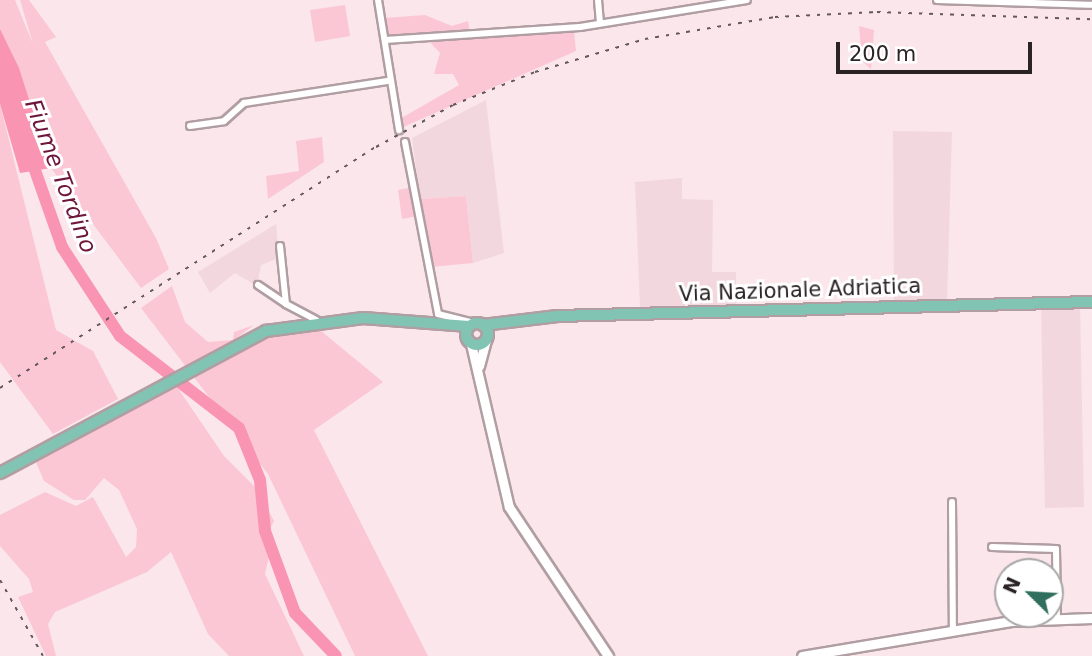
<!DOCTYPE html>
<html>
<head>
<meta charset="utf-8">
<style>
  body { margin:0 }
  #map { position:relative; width:1092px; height:656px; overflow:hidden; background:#fae6eb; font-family:"DejaVu Sans",sans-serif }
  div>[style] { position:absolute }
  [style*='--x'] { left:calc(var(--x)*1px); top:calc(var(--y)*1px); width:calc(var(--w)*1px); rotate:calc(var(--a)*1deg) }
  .built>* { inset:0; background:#f3d7de }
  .green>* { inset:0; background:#fcc7d5 }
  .water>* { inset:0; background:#f995b3 }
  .river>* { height:12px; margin:-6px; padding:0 6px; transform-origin:6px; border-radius:6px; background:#f995b3 }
  .roads { filter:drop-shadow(2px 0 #b09ea3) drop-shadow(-2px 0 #b09ea3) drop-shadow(0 2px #b09ea3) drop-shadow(0 -2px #b09ea3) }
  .street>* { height:6px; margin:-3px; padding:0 3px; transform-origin:3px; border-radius:3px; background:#fff }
  .secondary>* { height:9px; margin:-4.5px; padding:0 4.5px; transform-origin:4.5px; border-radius:4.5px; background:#fff }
  .primary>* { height:10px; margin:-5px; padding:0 5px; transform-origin:5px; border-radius:5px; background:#82c4b3 }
  .primary>.ring { margin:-5px; padding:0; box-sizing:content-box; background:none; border:10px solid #82c4b3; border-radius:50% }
  .rail>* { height:2px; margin-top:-1px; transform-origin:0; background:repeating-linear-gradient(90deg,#63585b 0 3.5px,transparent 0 10.5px) }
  span { translate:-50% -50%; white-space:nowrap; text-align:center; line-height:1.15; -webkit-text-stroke:6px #fff; paint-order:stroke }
  .street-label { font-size:21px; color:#2b2426 }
  .water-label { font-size:23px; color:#6d153a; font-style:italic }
  .north { position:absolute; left:994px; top:558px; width:70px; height:70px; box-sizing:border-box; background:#fff; border:2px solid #aaa7a8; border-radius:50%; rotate:294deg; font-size:19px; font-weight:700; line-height:28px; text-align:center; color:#2b2426 }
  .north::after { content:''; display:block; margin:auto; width:24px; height:32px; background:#306f5d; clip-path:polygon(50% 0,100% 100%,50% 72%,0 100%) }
  .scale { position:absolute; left:836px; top:42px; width:196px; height:32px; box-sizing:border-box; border:4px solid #2b2426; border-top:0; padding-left:9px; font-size:21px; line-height:24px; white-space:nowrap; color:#2b2426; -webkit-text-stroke:5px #fff; paint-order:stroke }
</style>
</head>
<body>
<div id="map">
  <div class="built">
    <i style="clip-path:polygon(486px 100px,504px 253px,473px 263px,466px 196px,420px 199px,412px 138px)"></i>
    <i style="clip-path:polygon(893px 131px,952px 132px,947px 300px,894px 301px)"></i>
    <i style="clip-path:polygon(682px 178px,682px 199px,713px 200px,712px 272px,736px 272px,736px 306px,640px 307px,635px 182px)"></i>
    <i style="clip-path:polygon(276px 224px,279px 258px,261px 265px,257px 286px,235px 273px,210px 293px,198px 272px)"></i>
    <i style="clip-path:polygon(1080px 306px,1084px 507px,1045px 508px,1041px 307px)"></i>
  </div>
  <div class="green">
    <i style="clip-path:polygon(0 0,15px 0,33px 44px,20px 0,29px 0,56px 37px,45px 42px,156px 238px,169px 269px,141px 288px,51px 168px,0 29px)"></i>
    <i style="clip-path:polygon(345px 5px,350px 36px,315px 42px,310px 10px)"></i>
    <i style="clip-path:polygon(425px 15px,452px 26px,468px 21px,470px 32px,387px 37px,384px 18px)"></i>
    <i style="clip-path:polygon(859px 26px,874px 30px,871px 69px,862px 61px)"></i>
    <i style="clip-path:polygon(574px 31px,576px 51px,401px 128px,398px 120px,459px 85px,453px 74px,434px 74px,440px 53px,429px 41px)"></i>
    <i style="clip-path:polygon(0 104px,56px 330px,93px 351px,118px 399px,53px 434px,0 362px)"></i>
    <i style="clip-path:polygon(322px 137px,324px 162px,268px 199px,266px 176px,299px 171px,296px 141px)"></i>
    <i style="clip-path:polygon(414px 187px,418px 216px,402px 219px,398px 190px)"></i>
    <i style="clip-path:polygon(466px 196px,473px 263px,431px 267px,420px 199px)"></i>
    <i style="clip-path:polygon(172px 286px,185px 322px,208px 342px,233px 340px,234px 332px,254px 325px,230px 343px,235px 352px,276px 333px,315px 326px,383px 382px,314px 430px,428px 656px,355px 656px,268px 474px,141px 308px)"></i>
    <i style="clip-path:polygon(175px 384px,224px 456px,257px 489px,274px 521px,264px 542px,270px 552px,265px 574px,304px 656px,229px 656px,208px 634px,171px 552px,147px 572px,55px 612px,48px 624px,56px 656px,46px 656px,18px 597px,33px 592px,29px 579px,0 546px,0 515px,45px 492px,76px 506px,93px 497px,126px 557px,136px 547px,137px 529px,119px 490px,104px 478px,85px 500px,74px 500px,44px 481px,35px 460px)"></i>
  </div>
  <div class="water">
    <i style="clip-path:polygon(0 29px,19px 68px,51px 168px,20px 173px,0 104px)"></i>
  </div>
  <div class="river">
    <i style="--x:30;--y:156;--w:96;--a:70.6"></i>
    <i style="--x:62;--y:247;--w:106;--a:56.9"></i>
    <i style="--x:120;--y:336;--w:150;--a:37.7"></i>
    <i style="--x:239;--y:428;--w:56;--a:68"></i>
    <i style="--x:260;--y:480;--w:51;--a:84.4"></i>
    <i style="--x:265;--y:531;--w:87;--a:69.9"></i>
    <i style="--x:295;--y:613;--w:59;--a:46.4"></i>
  </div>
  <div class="roads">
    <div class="street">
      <i style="--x:378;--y:0;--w:132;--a:80.8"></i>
      <i style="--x:598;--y:0;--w:23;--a:85"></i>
      <i style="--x:937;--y:0;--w:155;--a:1.8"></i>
      <i style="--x:385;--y:40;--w:195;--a:-3.8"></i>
      <i style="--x:580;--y:27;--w:169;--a:-9.2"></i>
      <i style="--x:190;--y:126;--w:34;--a:-8"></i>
      <i style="--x:224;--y:121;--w:27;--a:-42"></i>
      <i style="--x:244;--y:103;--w:145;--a:-8.7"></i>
      <i style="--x:405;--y:142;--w:175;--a:79.1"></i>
      <i style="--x:438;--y:314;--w:38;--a:14"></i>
      <i style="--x:280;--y:246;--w:58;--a:84.1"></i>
      <i style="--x:286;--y:304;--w:34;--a:28"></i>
      <i style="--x:258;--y:285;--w:34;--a:34"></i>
      <i style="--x:952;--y:502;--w:128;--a:89.6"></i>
      <i style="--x:992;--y:547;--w:64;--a:1.8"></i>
      <i style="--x:1056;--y:549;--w:68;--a:89.2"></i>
    </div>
    <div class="secondary">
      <i style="--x:471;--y:344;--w:167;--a:76.9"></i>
      <i style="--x:509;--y:507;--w:179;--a:56.4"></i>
      <i style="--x:479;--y:366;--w:27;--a:-75"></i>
      <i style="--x:802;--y:656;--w:212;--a:-9.5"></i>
      <i style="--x:1011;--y:621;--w:81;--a:-2.1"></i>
    </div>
    <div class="primary">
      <i class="ring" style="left:466px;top:323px;width:12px;height:12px"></i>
      <i style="--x:483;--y:325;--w:75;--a:-6.9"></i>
      <i style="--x:557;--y:316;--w:535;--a:-1.5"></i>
      <i style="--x:0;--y:473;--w:302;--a:-28.1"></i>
      <i style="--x:266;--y:331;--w:98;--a:-7.6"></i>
      <i style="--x:363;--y:318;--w:106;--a:4.3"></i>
    </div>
  </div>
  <div class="rail">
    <i style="--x:0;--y:388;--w:447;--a:-32.7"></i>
    <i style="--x:376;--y:147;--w:88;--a:-28.6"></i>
    <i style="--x:453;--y:105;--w:88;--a:-21.9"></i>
    <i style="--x:535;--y:72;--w:115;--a:-16.7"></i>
    <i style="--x:645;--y:39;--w:132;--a:-9.6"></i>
    <i style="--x:775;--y:17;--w:102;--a:-2.8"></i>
    <i style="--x:877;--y:12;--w:215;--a:1.9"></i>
    <i style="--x:0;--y:580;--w:87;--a:60.5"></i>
  </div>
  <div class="street-label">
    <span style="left:800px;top:290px;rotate:-2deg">Via Nazionale Adriatica</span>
  </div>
  <div class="water-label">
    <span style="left:61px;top:176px;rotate:69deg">Fiume Tordino</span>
  </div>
  <div class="north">N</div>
  <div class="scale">200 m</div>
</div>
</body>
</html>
